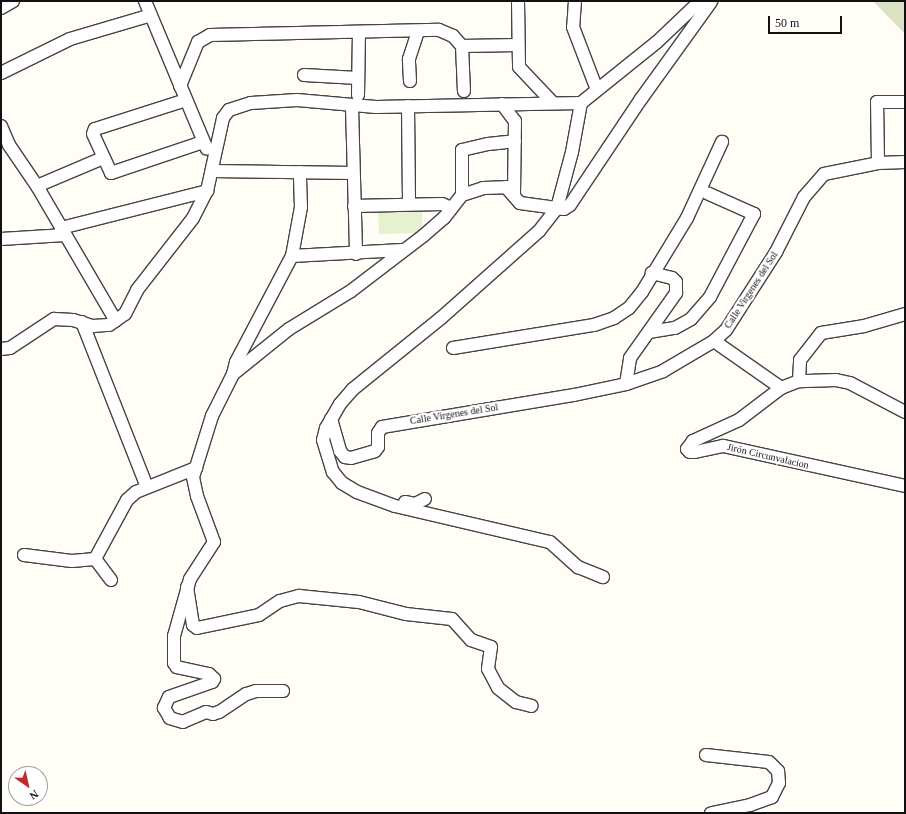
<!DOCTYPE html>
<html>
<head>
<meta charset="utf-8">
<style>
  body { margin:0 }
  #map { position:relative; width:906px; height:814px; overflow:hidden; background:#fffdf5; font-family:Georgia,serif }
  div>[style] { position:absolute }
  [style*='--x'] { left:calc(var(--x)*1px); top:calc(var(--y)*1px); width:calc(var(--w)*1px); rotate:calc(var(--a)*1deg) }
  .cemetery>* { inset:0; background:#d9e3c4 }
  .pitch>* { inset:0; background:#e6f2cf }
  .roads { filter:drop-shadow(1px 0 #444) drop-shadow(-1px 0 #444) drop-shadow(0 1px #444) drop-shadow(0 -1px #444) }
  .minor>* { height:12px; margin:-6px; padding:0 6px; transform-origin:6px; border-radius:6px; background:#fff }
  span { translate:-50% -50%; white-space:nowrap; text-align:center; line-height:1.15; -webkit-text-stroke:4px #fff; paint-order:stroke }
  .street-label { font-size:10px; color:#111 }
  .frame { position:absolute; inset:0; border:2px solid #111; pointer-events:none }
  .north { position:absolute; left:8px; top:766px; width:40px; height:40px; box-sizing:border-box; background:#fff; border:1px solid #a0a0a0; border-radius:50%; rotate:146deg; font-size:11px; font-weight:700; line-height:16px; text-align:center; color:#111 }
  .north::after { content:''; display:block; margin:auto; width:14px; height:18px; background:#c4262e; clip-path:polygon(50% 0,100% 100%,50% 72%,0 100%) }
  .scale { position:absolute; left:768px; top:16px; width:74px; height:18px; box-sizing:border-box; border:2px solid #111; border-top:0; padding-left:5px; font-size:12px; line-height:14px; white-space:nowrap; color:#111; -webkit-text-stroke:3px #fff; paint-order:stroke }
</style>
</head>
<body>
<div id="map">
  <div class="cemetery">
    <i style="clip-path:polygon(873px 1px,905px 1px,905px 34px)"></i>
  </div>
  <div class="pitch">
    <i style="clip-path:polygon(422px 208px,422px 233px,379px 234px,378px 210px)"></i>
  </div>
  <div class="roads">
    <div class="minor">
      <i style="--x:145;--y:1;--w:160;--a:67.3"></i>
      <i style="--x:518;--y:1;--w:66;--a:89.1"></i>
      <i style="--x:519;--y:67;--w:50;--a:46.6"></i>
      <i style="--x:575;--y:1;--w:26;--a:94"></i>
      <i style="--x:573;--y:27;--w:67;--a:69.1"></i>
      <i style="--x:1;--y:8;--w:14;--a:-30"></i>
      <i style="--x:462;--y:46;--w:56;--a:-1"></i>
      <i style="--x:1;--y:73;--w:77;--a:-26.2"></i>
      <i style="--x:70;--y:39;--w:84;--a:-16.5"></i>
      <i style="--x:304;--y:75;--w:54;--a:3.2"></i>
      <i style="--x:410;--y:81;--w:22;--a:-93"></i>
      <i style="--x:409;--y:59;--w:29;--a:-72"></i>
      <i style="--x:180;--y:86;--w:48;--a:-67.8"></i>
      <i style="--x:198;--y:42;--w:14;--a:-30"></i>
      <i style="--x:210;--y:35;--w:229;--a:-1.3"></i>
      <i style="--x:439;--y:30;--w:15;--a:23"></i>
      <i style="--x:453;--y:36;--w:13;--a:48"></i>
      <i style="--x:462;--y:46;--w:45;--a:87.5"></i>
      <i style="--x:358;--y:95;--w:62;--a:-89.1"></i>
      <i style="--x:186;--y:100;--w:96;--a:162.3"></i>
      <i style="--x:95;--y:129;--w:5;--a:112"></i>
      <i style="--x:93;--y:134;--w:43;--a:65.2"></i>
      <i style="--x:111;--y:173;--w:97;--a:-18.6"></i>
      <i style="--x:581;--y:103;--w:50;--a:100.4"></i>
      <i style="--x:572;--y:152;--w:58;--a:105"></i>
      <i style="--x:557;--y:208;--w:29;--a:128"></i>
      <i style="--x:539;--y:231;--w:131;--a:138.4"></i>
      <i style="--x:441;--y:318;--w:113;--a:141.1"></i>
      <i style="--x:353;--y:389;--w:20;--a:131"></i>
      <i style="--x:340;--y:404;--w:28;--a:120"></i>
      <i style="--x:326;--y:428;--w:12;--a:104"></i>
      <i style="--x:323;--y:440;--w:34;--a:73"></i>
      <i style="--x:333;--y:472;--w:14;--a:51"></i>
      <i style="--x:342;--y:483;--w:17;--a:31"></i>
      <i style="--x:357;--y:492;--w:40;--a:20.2"></i>
      <i style="--x:395;--y:506;--w:159;--a:13.1"></i>
      <i style="--x:550;--y:542;--w:38;--a:42"></i>
      <i style="--x:578;--y:567;--w:27;--a:22"></i>
      <i style="--x:502;--y:104;--w:21;--a:53"></i>
      <i style="--x:515;--y:121;--w:75;--a:90.8"></i>
      <i style="--x:408;--y:106;--w:98;--a:89.4"></i>
      <i style="--x:352;--y:107;--w:147;--a:88.4"></i>
      <i style="--x:1;--y:126;--w:21;--a:67"></i>
      <i style="--x:9;--y:145;--w:50;--a:55.7"></i>
      <i style="--x:37;--y:186;--w:156;--a:59.7"></i>
      <i style="--x:878;--y:163;--w:61;--a:-90.9"></i>
      <i style="--x:877;--y:102;--w:28;--a:0"></i>
      <i style="--x:212;--y:171;--w:141;--a:0.8"></i>
      <i style="--x:37;--y:186;--w:72;--a:-23"></i>
      <i style="--x:462;--y:195;--w:45;--a:-90"></i>
      <i style="--x:462;--y:150;--w:27;--a:-13"></i>
      <i style="--x:488;--y:144;--w:27;--a:-6"></i>
      <i style="--x:354;--y:206;--w:88;--a:-1.3"></i>
      <i style="--x:442;--y:204;--w:10;--a:24"></i>
      <i style="--x:61;--y:228;--w:151;--a:-14.2"></i>
      <i style="--x:1;--y:239;--w:64;--a:-3.6"></i>
      <i style="--x:292;--y:256;--w:110;--a:-3.1"></i>
      <i style="--x:82;--y:322;--w:177;--a:68.5"></i>
      <i style="--x:649;--y:332;--w:26;--a:-9"></i>
      <i style="--x:675;--y:328;--w:18;--a:-29"></i>
      <i style="--x:691;--y:319;--w:29;--a:-49"></i>
      <i style="--x:710;--y:297;--w:94;--a:-62.1"></i>
      <i style="--x:754;--y:214;--w:51;--a:-155.9"></i>
      <i style="--x:714;--y:341;--w:82;--a:35"></i>
      <i style="--x:453;--y:348;--w:143;--a:-9.3"></i>
      <i style="--x:594;--y:325;--w:21;--a:-19"></i>
      <i style="--x:614;--y:318;--w:18;--a:-34"></i>
      <i style="--x:629;--y:308;--w:21;--a:-51"></i>
      <i style="--x:642;--y:292;--w:87;--a:-58.7"></i>
      <i style="--x:687;--y:218;--w:84;--a:-65.3"></i>
      <i style="--x:1;--y:349;--w:9;--a:-6"></i>
      <i style="--x:10;--y:348;--w:53;--a:-33.4"></i>
      <i style="--x:54;--y:319;--w:19;--a:3"></i>
      <i style="--x:73;--y:320;--w:21;--a:17"></i>
      <i style="--x:93;--y:326;--w:16;--a:-4"></i>
      <i style="--x:109;--y:325;--w:19;--a:-35"></i>
      <i style="--x:125;--y:314;--w:27;--a:-63"></i>
      <i style="--x:137;--y:290;--w:91;--a:-52.1"></i>
      <i style="--x:193;--y:218;--w:30;--a:-63"></i>
      <i style="--x:207;--y:191;--w:75;--a:-77.6"></i>
      <i style="--x:223;--y:118;--w:10;--a:-53"></i>
      <i style="--x:229;--y:110;--w:23;--a:-18"></i>
      <i style="--x:251;--y:103;--w:46;--a:-3.7"></i>
      <i style="--x:297;--y:100;--w:79;--a:5.1"></i>
      <i style="--x:376;--y:107;--w:205;--a:-1.1"></i>
      <i style="--x:581;--y:103;--w:97;--a:-38.8"></i>
      <i style="--x:657;--y:42;--w:59;--a:-43.6"></i>
      <i style="--x:233;--y:374;--w:12;--a:-76"></i>
      <i style="--x:236;--y:362;--w:120;--a:-62.2"></i>
      <i style="--x:292;--y:256;--w:50;--a:-79.6"></i>
      <i style="--x:301;--y:207;--w:35;--a:-92"></i>
      <i style="--x:799;--y:381;--w:21;--a:-87"></i>
      <i style="--x:800;--y:360;--w:34;--a:-52"></i>
      <i style="--x:821;--y:333;--w:44;--a:-9.2"></i>
      <i style="--x:864;--y:326;--w:43;--a:-16.3"></i>
      <i style="--x:626;--y:384;--w:26;--a:-81"></i>
      <i style="--x:630;--y:358;--w:80;--a:-54.7"></i>
      <i style="--x:676;--y:293;--w:11;--a:-90"></i>
      <i style="--x:676;--y:282;--w:6;--a:-135"></i>
      <i style="--x:672;--y:278;--w:21;--a:-166"></i>
      <i style="--x:905;--y:412;--w:62;--a:-152.2"></i>
      <i style="--x:850;--y:383;--w:14;--a:-168"></i>
      <i style="--x:836;--y:380;--w:37;--a:178"></i>
      <i style="--x:799;--y:381;--w:19;--a:159"></i>
      <i style="--x:781;--y:388;--w:53;--a:142.7"></i>
      <i style="--x:739;--y:420;--w:51;--a:155.5"></i>
      <i style="--x:693;--y:441;--w:10;--a:127"></i>
      <i style="--x:687;--y:449;--w:4;--a:45"></i>
      <i style="--x:690;--y:452;--w:5;--a:0"></i>
      <i style="--x:695;--y:452;--w:29;--a:-12"></i>
      <i style="--x:723;--y:446;--w:186;--a:12.4"></i>
      <i style="--x:331;--y:419;--w:33;--a:74"></i>
      <i style="--x:340;--y:451;--w:8;--a:50"></i>
      <i style="--x:345;--y:457;--w:6;--a:9"></i>
      <i style="--x:351;--y:458;--w:25;--a:-16"></i>
      <i style="--x:375;--y:451;--w:5;--a:-53"></i>
      <i style="--x:378;--y:447;--w:14;--a:-90"></i>
      <i style="--x:378;--y:433;--w:7;--a:-56"></i>
      <i style="--x:382;--y:427;--w:195;--a:-9.5"></i>
      <i style="--x:574;--y:395;--w:53;--a:-11.9"></i>
      <i style="--x:626;--y:384;--w:39;--a:-19"></i>
      <i style="--x:663;--y:371;--w:59;--a:-30.5"></i>
      <i style="--x:714;--y:341;--w:16;--a:-43"></i>
      <i style="--x:726;--y:330;--w:93;--a:-57.3"></i>
      <i style="--x:776;--y:252;--w:62;--a:-63"></i>
      <i style="--x:804;--y:197;--w:30;--a:-49"></i>
      <i style="--x:824;--y:174;--w:55;--a:-11.5"></i>
      <i style="--x:878;--y:163;--w:27;--a:-2"></i>
      <i style="--x:405;--y:502;--w:10;--a:11"></i>
      <i style="--x:415;--y:504;--w:11;--a:-27"></i>
      <i style="--x:24;--y:555;--w:48;--a:7.1"></i>
      <i style="--x:72;--y:561;--w:23;--a:-5"></i>
      <i style="--x:111;--y:580;--w:26;--a:-127"></i>
      <i style="--x:95;--y:559;--w:67;--a:-61.5"></i>
      <i style="--x:127;--y:500;--w:12;--a:-42"></i>
      <i style="--x:136;--y:492;--w:65;--a:-21.8"></i>
      <i style="--x:187;--y:587;--w:38;--a:81"></i>
      <i style="--x:193;--y:625;--w:5;--a:37"></i>
      <i style="--x:197;--y:628;--w:63;--a:-11.8"></i>
      <i style="--x:259;--y:615;--w:25;--a:-34"></i>
      <i style="--x:280;--y:601;--w:20;--a:-15"></i>
      <i style="--x:299;--y:596;--w:60;--a:5.7"></i>
      <i style="--x:359;--y:602;--w:49;--a:14.3"></i>
      <i style="--x:406;--y:614;--w:46;--a:6.2"></i>
      <i style="--x:452;--y:619;--w:28;--a:48"></i>
      <i style="--x:471;--y:640;--w:21;--a:19"></i>
      <i style="--x:491;--y:647;--w:22;--a:98"></i>
      <i style="--x:488;--y:669;--w:21;--a:62"></i>
      <i style="--x:498;--y:688;--w:23;--a:38"></i>
      <i style="--x:516;--y:702;--w:16;--a:14"></i>
      <i style="--x:283;--y:691;--w:27;--a:180"></i>
      <i style="--x:256;--y:691;--w:10;--a:163"></i>
      <i style="--x:246;--y:694;--w:32;--a:146"></i>
      <i style="--x:219;--y:712;--w:6;--a:162"></i>
      <i style="--x:213;--y:714;--w:7;--a:-164"></i>
      <i style="--x:206;--y:712;--w:25;--a:157"></i>
      <i style="--x:183;--y:722;--w:14;--a:-163"></i>
      <i style="--x:170;--y:718;--w:12;--a:-121"></i>
      <i style="--x:164;--y:708;--w:12;--a:-66"></i>
      <i style="--x:169;--y:697;--w:46;--a:-19.2"></i>
      <i style="--x:212;--y:682;--w:4;--a:-56"></i>
      <i style="--x:214;--y:679;--w:7;--a:-135"></i>
      <i style="--x:209;--y:674;--w:33;--a:-168"></i>
      <i style="--x:177;--y:667;--w:5;--a:-127"></i>
      <i style="--x:174;--y:663;--w:27;--a:-90"></i>
      <i style="--x:174;--y:636;--w:59;--a:-74.3"></i>
      <i style="--x:190;--y:579;--w:44;--a:-57"></i>
      <i style="--x:214;--y:542;--w:49;--a:-110.3"></i>
      <i style="--x:197;--y:496;--w:19;--a:-102"></i>
      <i style="--x:193;--y:477;--w:64;--a:-72.7"></i>
      <i style="--x:212;--y:416;--w:47;--a:-63.4"></i>
      <i style="--x:233;--y:374;--w:72;--a:-38.8"></i>
      <i style="--x:289;--y:329;--w:73;--a:-31.5"></i>
      <i style="--x:351;--y:291;--w:91;--a:-37.4"></i>
      <i style="--x:423;--y:236;--w:28;--a:-41"></i>
      <i style="--x:444;--y:218;--w:29;--a:-52"></i>
      <i style="--x:462;--y:195;--w:22;--a:-18"></i>
      <i style="--x:483;--y:188;--w:23;--a:-2"></i>
      <i style="--x:506;--y:187;--w:21;--a:49"></i>
      <i style="--x:520;--y:203;--w:44;--a:7.8"></i>
      <i style="--x:564;--y:209;--w:7;--a:-34"></i>
      <i style="--x:570;--y:205;--w:128;--a:-56.2"></i>
      <i style="--x:641;--y:99;--w:120;--a:-54.2"></i>
      <i style="--x:706;--y:755;--w:63;--a:6.3"></i>
      <i style="--x:769;--y:762;--w:13;--a:45"></i>
      <i style="--x:778;--y:771;--w:12;--a:85"></i>
      <i style="--x:779;--y:783;--w:16;--a:117"></i>
      <i style="--x:772;--y:797;--w:23;--a:160"></i>
      <i style="--x:750;--y:805;--w:40;--a:168"></i>
    </div>
  </div>
  <div class="street-label">
    <span style="left:751px;top:290px;rotate:-57deg">Calle Virgenes del Sol</span>
    <span style="left:454px;top:414px;rotate:-9deg">Calle Virgenes del Sol</span>
    <span style="left:768px;top:456px;rotate:13deg">Jirón Circunvalacion</span>
  </div>
  <div class="frame"></div>
  <div class="north">N</div>
  <div class="scale">50 m</div>
</div>
</body>
</html>
